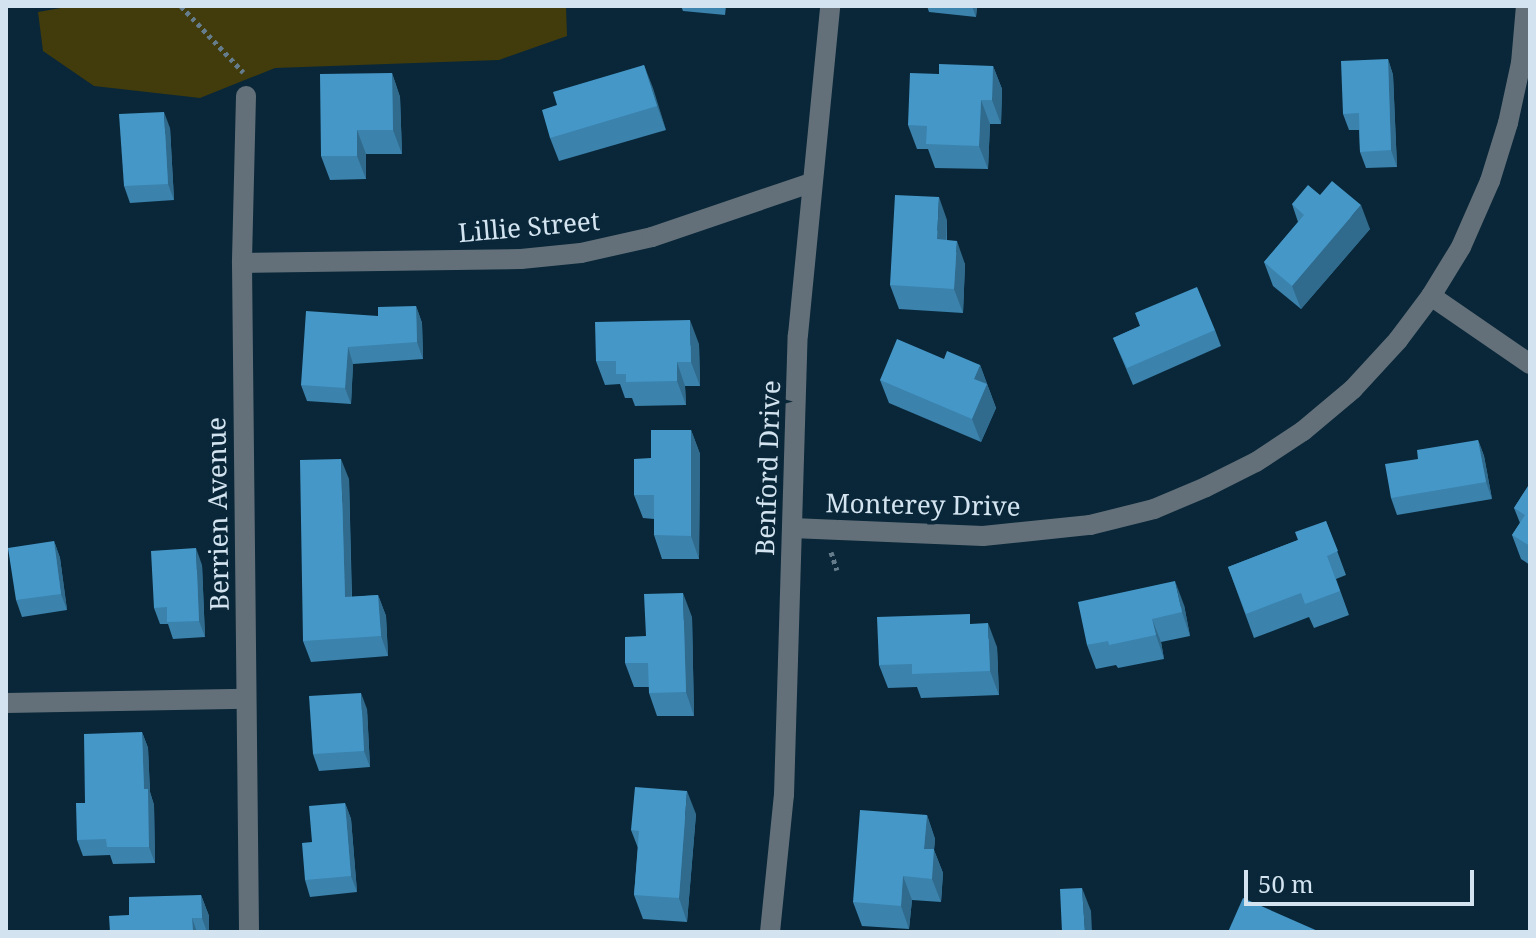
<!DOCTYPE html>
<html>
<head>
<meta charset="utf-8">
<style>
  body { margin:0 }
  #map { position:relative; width:1536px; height:938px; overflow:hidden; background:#092739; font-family:"Noto Serif",serif }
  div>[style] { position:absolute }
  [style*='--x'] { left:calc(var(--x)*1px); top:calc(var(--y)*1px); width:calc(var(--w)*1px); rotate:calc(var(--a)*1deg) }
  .green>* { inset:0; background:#423b0c }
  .path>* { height:5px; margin-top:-2.5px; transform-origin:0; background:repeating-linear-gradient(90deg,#647c8b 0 4px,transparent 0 8px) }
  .minor>* { height:20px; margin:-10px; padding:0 10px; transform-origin:10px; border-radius:10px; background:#637079 }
  .wall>* { inset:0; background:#3b82ac }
  .shaded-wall>* { inset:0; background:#306a8c }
  .building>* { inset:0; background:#4597c8 }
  span { translate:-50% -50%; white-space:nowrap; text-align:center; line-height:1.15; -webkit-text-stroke:8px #092739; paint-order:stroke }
  .street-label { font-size:26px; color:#d3e4f0 }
  .frame { position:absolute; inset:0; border:8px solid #d3e4f0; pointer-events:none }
  .scale { position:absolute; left:1244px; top:870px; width:230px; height:36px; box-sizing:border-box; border:4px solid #d3e4f0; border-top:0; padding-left:10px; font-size:24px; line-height:28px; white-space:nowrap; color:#d3e4f0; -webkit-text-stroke:6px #092739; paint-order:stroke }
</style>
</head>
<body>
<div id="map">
  <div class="green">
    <i style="clip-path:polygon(72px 6px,566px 6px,567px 36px,499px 60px,275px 68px,200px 98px,94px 86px,43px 51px,38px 12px)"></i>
  </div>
  <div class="path">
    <i style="--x:181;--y:6;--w:91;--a:46.8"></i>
    <i style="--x:829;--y:507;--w:12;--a:-70"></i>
    <i style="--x:831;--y:552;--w:19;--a:72"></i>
  </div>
  <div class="minor">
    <i style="--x:246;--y:96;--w:167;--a:91.4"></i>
    <i style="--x:242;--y:263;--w:669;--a:89.4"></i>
    <i style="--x:242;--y:263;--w:279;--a:-0.8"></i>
    <i style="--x:521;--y:259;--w:60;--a:-5.7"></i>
    <i style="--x:581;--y:253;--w:73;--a:-12.7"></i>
    <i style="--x:652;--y:237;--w:168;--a:-18.8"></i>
    <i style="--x:1431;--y:296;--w:120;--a:34.5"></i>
    <i style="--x:792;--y:528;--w:191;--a:2.4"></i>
    <i style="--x:983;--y:536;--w:108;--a:-5.9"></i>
    <i style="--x:1090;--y:525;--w:66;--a:-14"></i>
    <i style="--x:1154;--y:509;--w:56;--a:-22.9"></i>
    <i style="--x:1206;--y:487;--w:56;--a:-26.6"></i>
    <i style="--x:1256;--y:462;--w:56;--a:-33.4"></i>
    <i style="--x:1303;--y:431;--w:65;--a:-40"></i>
    <i style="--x:1353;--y:389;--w:67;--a:-47.4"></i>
    <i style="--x:1398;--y:340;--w:55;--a:-53.1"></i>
    <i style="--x:1431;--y:296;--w:57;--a:-58.5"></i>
    <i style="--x:1461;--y:247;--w:72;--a:-66.3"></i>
    <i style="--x:1490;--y:181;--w:61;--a:-72.8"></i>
    <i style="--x:1508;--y:123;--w:61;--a:-77.8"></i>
    <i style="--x:1521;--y:63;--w:57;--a:-85"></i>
    <i style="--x:6;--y:703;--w:240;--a:-1"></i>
    <i style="--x:770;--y:932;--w:138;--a:-84.2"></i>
    <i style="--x:784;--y:795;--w:460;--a:-88.3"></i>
    <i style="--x:798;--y:335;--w:331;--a:-84.4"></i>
  </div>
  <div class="wall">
    <i style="clip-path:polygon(681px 6px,726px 6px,725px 15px,683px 11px)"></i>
    <i style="clip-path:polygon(927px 6px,977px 6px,976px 17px,929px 12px)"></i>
    <i style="clip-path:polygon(1388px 59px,1393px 75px,1397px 167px,1366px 168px,1360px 152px,1359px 130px,1349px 130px,1343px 114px)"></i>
    <i style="clip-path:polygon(644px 65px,666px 130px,559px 161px,550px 138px,557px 105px)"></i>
    <i style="clip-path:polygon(993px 66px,1002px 89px,1001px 124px,990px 124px,988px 169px,935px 168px,928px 149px,917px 149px,908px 125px,939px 74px)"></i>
    <i style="clip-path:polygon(392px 73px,400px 97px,402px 154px,366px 154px,366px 179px,330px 180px,321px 156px)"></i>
    <i style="clip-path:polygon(170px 128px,174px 200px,130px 203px,124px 186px)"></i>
    <i style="clip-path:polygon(1320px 195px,1370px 229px,1301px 309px,1273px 286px,1264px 262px,1298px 222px,1292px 204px)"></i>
    <i style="clip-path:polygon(947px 220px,947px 240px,965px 264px,963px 313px,899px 309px,890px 285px)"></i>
    <i style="clip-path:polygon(416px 306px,422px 323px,423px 359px,353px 364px,351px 404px,307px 401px,301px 385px,378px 316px)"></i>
    <i style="clip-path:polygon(1140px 326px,1215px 330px,1221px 346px,1133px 385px,1113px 338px)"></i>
    <i style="clip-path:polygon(699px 344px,700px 386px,685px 386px,686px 405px,635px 406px,632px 398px,625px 398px,620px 384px,605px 385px,596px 361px)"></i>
    <i style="clip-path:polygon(944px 359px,980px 365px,996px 408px,981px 442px,889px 403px,880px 380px)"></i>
    <i style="clip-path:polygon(691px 430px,700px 454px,699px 559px,662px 559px,654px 535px,654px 519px,643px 518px,634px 495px,651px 458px)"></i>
    <i style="clip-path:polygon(1478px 440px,1484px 456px,1492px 499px,1397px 515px,1391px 498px,1418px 459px)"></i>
    <i style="clip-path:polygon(349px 479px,352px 597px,378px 595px,386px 616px,388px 656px,311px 662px,303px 641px)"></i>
    <i style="clip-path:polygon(1530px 483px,1530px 565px,1521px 559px,1512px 535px,1520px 523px,1514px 508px)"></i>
    <i style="clip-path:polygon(1326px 521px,1346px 575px,1336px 579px,1349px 615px,1314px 628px,1309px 617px,1254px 638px,1228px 567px,1298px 540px)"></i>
    <i style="clip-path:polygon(54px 541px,60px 558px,67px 610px,22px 617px,16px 600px)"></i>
    <i style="clip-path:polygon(202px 565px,205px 637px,173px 639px,168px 624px,160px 624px,154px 608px)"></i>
    <i style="clip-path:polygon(1184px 605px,1190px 636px,1161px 642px,1164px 659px,1118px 668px,1116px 665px,1096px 669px,1087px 645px)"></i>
    <i style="clip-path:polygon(692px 617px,694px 716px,657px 716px,649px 693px,649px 687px,634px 687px,625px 663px,646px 636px)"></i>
    <i style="clip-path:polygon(973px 624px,997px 647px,999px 695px,921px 698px,917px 687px,888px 688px,879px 665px)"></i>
    <i style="clip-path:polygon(367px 709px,370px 767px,319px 771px,313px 754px)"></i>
    <i style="clip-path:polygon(142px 732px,148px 748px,150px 792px,154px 805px,155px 863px,113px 864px,110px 855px,83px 856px,77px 840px,85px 803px)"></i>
    <i style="clip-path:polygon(345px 803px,351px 819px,357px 892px,310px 897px,305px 880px,312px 842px)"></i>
    <i style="clip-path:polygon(696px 814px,687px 922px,643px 919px,634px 895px,638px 848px,631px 830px)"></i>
    <i style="clip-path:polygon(927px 815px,935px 839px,934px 850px,943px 873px,941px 902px,912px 900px,909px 929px,862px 926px,853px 902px)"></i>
    <i style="clip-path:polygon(201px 895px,209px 916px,209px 932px,110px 932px,129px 915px)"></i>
  </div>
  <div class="shaded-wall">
    <i style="clip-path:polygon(972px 6px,977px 6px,976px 17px)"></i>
    <i style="clip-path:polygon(1388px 59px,1393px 75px,1397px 167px,1391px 150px)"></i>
    <i style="clip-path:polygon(644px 65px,653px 88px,666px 130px,657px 106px)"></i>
    <i style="clip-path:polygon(993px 66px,1002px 89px,1001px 124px,992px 100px)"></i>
    <i style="clip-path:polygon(392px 73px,400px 97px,402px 154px,393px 130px)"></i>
    <i style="clip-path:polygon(981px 100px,990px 124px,988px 169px,979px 146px)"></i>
    <i style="clip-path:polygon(164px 112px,170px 128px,174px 200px,168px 184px)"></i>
    <i style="clip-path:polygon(357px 130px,366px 154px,366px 179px,357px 156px)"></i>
    <i style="clip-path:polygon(939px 197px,947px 220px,945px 263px,937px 239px)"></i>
    <i style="clip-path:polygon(1361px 205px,1370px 229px,1301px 309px,1292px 286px)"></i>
    <i style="clip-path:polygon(957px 241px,965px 264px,963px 313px,954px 289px)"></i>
    <i style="clip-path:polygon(416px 306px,422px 323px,423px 359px,417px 342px)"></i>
    <i style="clip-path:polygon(690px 320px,699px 344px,700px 386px,691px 362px)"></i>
    <i style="clip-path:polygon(348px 347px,353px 364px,351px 404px,345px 388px)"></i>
    <i style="clip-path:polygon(677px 362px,685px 386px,686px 405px,677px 381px)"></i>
    <i style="clip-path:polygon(980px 365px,996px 408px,981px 442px,972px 419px,974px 379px)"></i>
    <i style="clip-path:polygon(691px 430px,700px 454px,699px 559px,691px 536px)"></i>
    <i style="clip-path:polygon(1478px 440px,1484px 456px,1492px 499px,1486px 482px)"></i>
    <i style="clip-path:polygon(341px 459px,349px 479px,352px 618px,345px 597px)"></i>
    <i style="clip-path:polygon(54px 541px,60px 558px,67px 610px,61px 594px)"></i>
    <i style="clip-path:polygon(196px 548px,202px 565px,205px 637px,199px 621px)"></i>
    <i style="clip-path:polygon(1175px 581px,1184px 605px,1190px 636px,1182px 612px)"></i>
    <i style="clip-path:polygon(683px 593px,692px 617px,694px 716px,686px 692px)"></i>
    <i style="clip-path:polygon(378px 595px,386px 616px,388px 656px,381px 636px)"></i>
    <i style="clip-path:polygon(1152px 619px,1161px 642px,1164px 659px,1156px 635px)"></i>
    <i style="clip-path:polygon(988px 623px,997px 647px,999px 695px,990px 671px)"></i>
    <i style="clip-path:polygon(361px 693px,367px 709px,370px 767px,364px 751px)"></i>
    <i style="clip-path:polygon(142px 732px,148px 748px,150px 792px,154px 805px,155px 863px,149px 847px,144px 789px)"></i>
    <i style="clip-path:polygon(687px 791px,696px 814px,687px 922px,679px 898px)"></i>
    <i style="clip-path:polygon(345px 803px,351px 819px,357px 892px,351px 876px)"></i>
    <i style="clip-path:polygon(927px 815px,935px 839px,934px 850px,943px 873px,941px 902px,932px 879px,924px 849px)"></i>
    <i style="clip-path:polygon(903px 876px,912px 900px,909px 929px,901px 906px)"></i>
    <i style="clip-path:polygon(1082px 888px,1091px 911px,1092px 932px,1085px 932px)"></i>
    <i style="clip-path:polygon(201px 895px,209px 916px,209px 932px,207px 932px,202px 918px)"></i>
    <i style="clip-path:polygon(192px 918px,197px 932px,193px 932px)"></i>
  </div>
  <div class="building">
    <i style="clip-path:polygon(1388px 59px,1391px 150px,1360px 152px,1359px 113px,1343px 114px,1341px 61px)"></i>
    <i style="clip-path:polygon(939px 64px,993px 66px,992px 100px,981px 100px,979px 146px,926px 144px,927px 126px,908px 125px,910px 73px,939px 74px)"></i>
    <i style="clip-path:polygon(644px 65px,657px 106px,550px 138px,542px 110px,557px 105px,553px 92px)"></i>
    <i style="clip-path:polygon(392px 73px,393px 130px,357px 130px,357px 156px,321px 156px,320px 74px)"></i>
    <i style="clip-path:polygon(164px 112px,168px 184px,124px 186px,119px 114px)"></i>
    <i style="clip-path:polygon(1332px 181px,1361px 205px,1292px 286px,1264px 262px,1304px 215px,1292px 204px,1308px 185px,1320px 195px)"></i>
    <i style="clip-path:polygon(895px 195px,939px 197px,937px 239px,957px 241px,954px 289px,890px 285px)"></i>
    <i style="clip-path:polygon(1197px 287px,1215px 330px,1127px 368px,1113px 338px,1140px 326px,1135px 313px)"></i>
    <i style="clip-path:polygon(416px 306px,417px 342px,348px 347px,345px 388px,301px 385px,306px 311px,378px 316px,378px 307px)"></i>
    <i style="clip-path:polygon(690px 320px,691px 362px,677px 362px,677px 381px,626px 382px,626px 374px,616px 374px,616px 361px,596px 361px,595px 322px)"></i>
    <i style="clip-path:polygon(897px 339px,944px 359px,947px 351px,980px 365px,974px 379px,987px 384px,972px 419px,880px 380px)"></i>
    <i style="clip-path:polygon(651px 430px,691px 430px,691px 536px,654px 535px,654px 495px,634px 495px,634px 459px,651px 458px)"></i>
    <i style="clip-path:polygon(1478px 440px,1486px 482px,1391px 498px,1385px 464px,1418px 459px,1417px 450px)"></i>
    <i style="clip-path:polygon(341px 459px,345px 597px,378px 595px,381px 636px,303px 641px,300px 460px)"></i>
    <i style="clip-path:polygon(1530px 483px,1530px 546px,1512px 535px,1525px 515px,1514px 508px)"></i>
    <i style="clip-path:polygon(1326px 521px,1338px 551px,1327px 556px,1340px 591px,1305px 604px,1301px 593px,1246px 614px,1228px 567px,1298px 540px,1295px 532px)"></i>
    <i style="clip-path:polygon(54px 541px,61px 594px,16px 600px,8px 548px)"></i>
    <i style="clip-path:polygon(196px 548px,199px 621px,167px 622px,167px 607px,154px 608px,151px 551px)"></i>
    <i style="clip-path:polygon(1175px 581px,1182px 612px,1152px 619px,1156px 635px,1109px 645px,1108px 641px,1087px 645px,1078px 602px)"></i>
    <i style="clip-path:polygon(683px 593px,686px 692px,649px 693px,648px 663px,625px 663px,625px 637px,646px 636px,644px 594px)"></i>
    <i style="clip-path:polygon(970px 614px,970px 624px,988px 623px,990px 671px,912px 674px,912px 664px,879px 665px,877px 617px)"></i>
    <i style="clip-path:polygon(361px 693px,364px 751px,313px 754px,309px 696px)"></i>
    <i style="clip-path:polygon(142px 732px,144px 789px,148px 789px,149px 847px,107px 847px,106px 839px,77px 840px,76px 803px,85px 803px,84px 734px)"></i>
    <i style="clip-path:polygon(635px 787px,687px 791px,679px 898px,634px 895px,639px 831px,631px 830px)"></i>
    <i style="clip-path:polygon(345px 803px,351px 876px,305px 880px,302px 843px,312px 842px,309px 806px)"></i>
    <i style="clip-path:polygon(860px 810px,927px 815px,924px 849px,934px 849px,932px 879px,903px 876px,901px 906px,853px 902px)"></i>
    <i style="clip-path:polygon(1082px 888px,1085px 932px,1062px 932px,1060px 889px)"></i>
    <i style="clip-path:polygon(201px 895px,202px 918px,192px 918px,193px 932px,110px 932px,109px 916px,129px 915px,129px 897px)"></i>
    <i style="clip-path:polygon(1243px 898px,1320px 932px,1228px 932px)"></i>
  </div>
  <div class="street-label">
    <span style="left:529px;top:227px;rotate:-5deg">Lillie Street</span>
    <span style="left:768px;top:468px;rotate:-88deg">Benford Drive</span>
    <span style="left:923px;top:505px;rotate:1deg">Monterey Drive</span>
    <span style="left:218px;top:514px;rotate:-91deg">Berrien Avenue</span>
  </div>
  <div class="frame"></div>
  <div class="scale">50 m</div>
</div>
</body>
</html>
